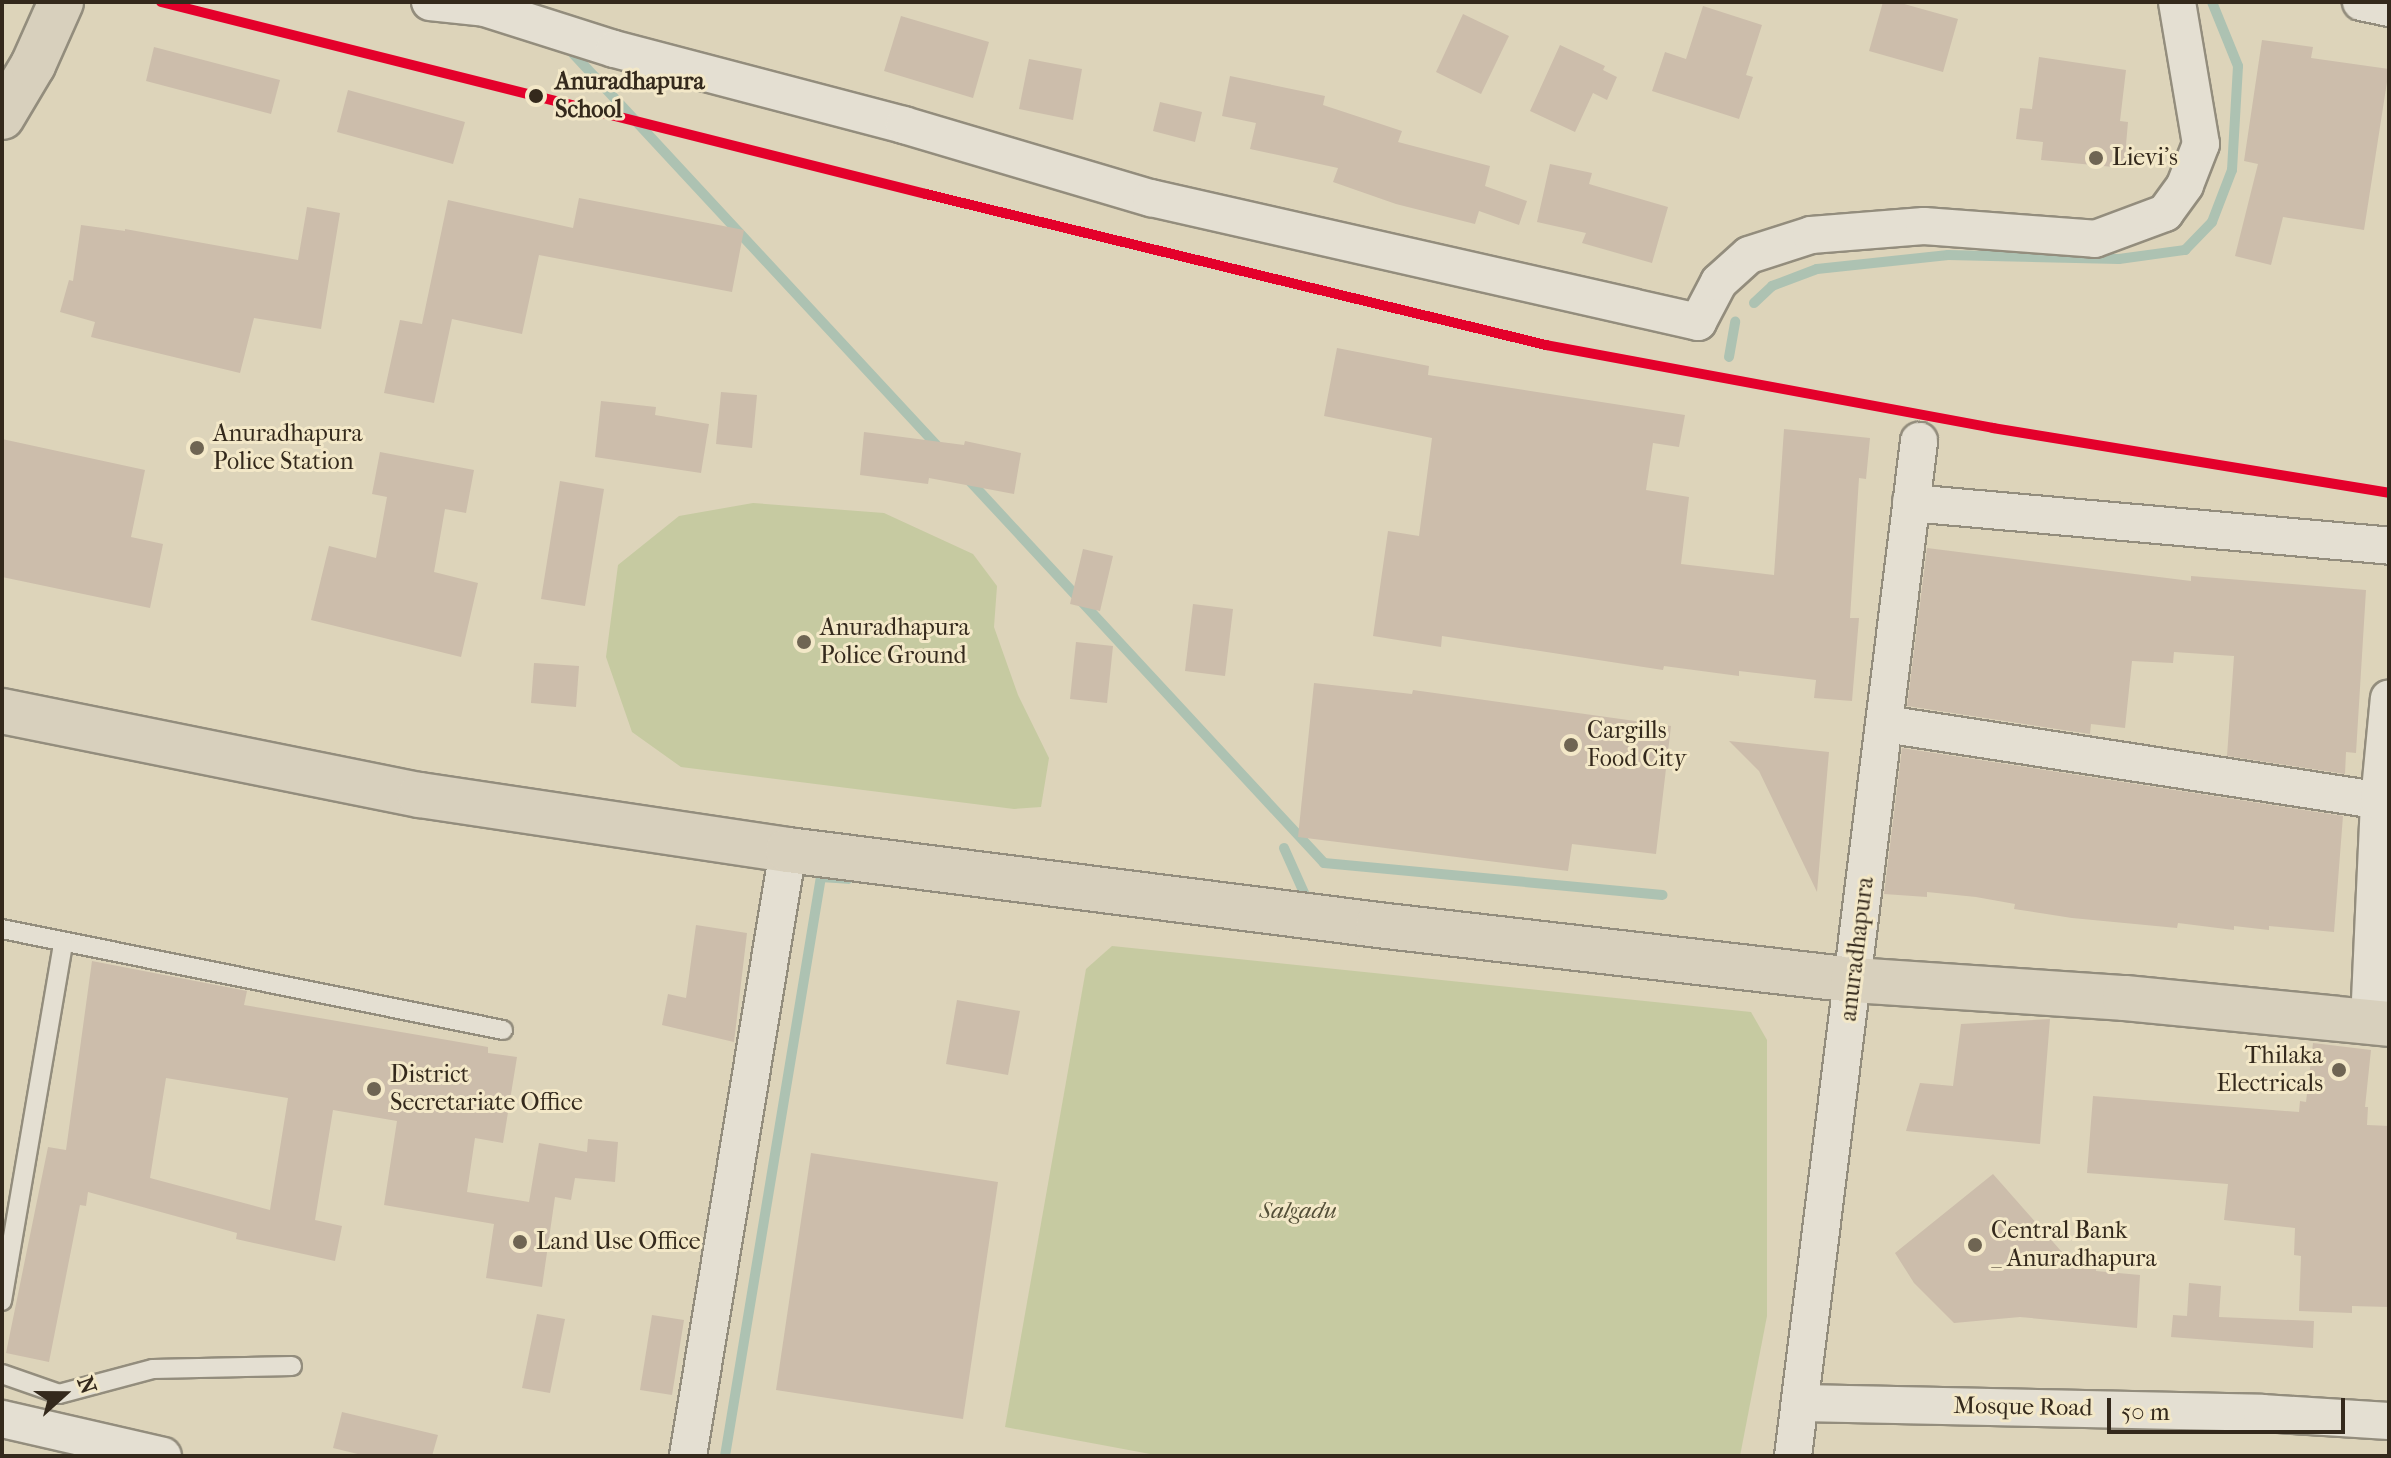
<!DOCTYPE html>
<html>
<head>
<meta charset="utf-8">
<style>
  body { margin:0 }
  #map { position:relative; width:2391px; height:1458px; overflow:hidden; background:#ddd4ba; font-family:"IM FELL French Canon",serif }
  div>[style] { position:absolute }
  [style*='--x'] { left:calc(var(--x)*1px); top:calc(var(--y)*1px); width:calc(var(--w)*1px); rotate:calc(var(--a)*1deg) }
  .green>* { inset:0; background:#c6caa1 }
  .stream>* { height:10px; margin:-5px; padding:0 5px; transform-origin:5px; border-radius:5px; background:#adc2b2 }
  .building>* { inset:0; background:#ccbdab }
  .roads { filter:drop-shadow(2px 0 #938d7d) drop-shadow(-2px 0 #938d7d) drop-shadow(0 2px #938d7d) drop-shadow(0 -2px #938d7d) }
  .service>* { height:18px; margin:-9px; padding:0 9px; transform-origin:9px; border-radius:9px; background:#e4dfd2 }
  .minor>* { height:36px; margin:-18px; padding:0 18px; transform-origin:18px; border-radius:18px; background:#e4dfd2 }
  .primary>* { height:44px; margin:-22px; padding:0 22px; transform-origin:22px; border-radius:22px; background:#d8d0bd }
  .trunk>* { height:44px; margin:-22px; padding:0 22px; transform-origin:22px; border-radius:22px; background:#d8d0bd }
  .rail-1>* { height:10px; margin:-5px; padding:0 5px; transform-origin:5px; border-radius:5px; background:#e4002b }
  .dots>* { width:22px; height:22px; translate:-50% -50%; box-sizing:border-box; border:4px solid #f3e8c8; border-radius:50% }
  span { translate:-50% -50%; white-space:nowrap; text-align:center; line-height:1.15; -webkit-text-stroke:6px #f3e8c8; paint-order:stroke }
  .stop-label { font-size:24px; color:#34291c; font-weight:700 }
  .left { translate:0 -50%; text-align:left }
  .poi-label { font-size:24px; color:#34291c }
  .right { translate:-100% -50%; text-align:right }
  .street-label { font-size:24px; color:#34291c }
  .park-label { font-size:24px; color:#544f38; font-style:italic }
  .frame { position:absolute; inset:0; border:4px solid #34291c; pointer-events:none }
  .north { position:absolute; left:24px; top:1354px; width:80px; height:80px; -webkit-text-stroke:6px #f3e8c8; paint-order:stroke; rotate:69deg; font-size:22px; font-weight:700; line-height:32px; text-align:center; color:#34291c }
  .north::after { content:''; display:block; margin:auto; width:28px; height:36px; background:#34291c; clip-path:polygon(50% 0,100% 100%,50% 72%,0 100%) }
  .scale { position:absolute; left:2107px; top:1398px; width:238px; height:36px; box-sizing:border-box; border:4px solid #34291c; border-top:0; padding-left:10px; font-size:24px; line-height:28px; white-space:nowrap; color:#34291c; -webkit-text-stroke:6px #f3e8c8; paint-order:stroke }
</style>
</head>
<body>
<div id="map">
  <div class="green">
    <i style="clip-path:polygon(753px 503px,884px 513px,973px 554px,997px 586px,994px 627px,1018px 695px,1049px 758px,1041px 807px,1014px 809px,681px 767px,632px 732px,606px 657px,618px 565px,679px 516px)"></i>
    <i style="clip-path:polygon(1112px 946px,1751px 1012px,1767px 1040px,1767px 1316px,1740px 1456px,1161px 1456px,1005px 1427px,1086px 969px)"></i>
  </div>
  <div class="stream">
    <i style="--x:567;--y:47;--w:548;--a:47.14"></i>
    <i style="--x:1754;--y:303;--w:25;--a:-43"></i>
    <i style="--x:1772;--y:286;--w:48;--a:-20.7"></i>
    <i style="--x:1817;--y:269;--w:132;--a:-6.1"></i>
    <i style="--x:1948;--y:255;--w:171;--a:1.3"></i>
    <i style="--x:2119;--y:259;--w:67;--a:-7.8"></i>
    <i style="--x:2185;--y:250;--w:39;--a:-46"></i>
    <i style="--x:2212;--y:222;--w:56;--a:-69"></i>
    <i style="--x:2232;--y:170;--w:104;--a:-86.7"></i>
    <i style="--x:2238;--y:66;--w:69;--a:-112.1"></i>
    <i style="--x:1729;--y:357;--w:36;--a:-80"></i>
    <i style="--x:967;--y:478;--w:525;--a:47.16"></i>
    <i style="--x:1324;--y:863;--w:340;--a:5.4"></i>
    <i style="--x:1284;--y:848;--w:64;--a:65.9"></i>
    <i style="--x:725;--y:1456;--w:587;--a:-80.59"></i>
    <i style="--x:821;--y:877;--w:27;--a:4"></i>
  </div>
  <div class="building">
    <i style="clip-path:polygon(1883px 2px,1897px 2px,1958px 19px,1943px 72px,1869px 51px)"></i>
    <i style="clip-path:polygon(1703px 6px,1762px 25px,1746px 75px,1753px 77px,1739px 119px,1652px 91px,1665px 52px,1686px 59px)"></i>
    <i style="clip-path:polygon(1463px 14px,1509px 36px,1481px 94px,1436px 72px)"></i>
    <i style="clip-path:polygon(901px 16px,989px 42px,973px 98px,884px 71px)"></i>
    <i style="clip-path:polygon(2262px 40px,2313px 47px,2311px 58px,2389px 69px,2364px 230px,2283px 217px,2271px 265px,2235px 256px,2258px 164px,2244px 161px)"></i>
    <i style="clip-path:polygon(1560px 45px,1605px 66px,1603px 70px,1617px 77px,1607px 100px,1593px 93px,1575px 132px,1530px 111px)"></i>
    <i style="clip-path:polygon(154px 47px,280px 80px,271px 114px,146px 81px)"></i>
    <i style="clip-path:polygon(2039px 57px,2126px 70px,2120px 121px,2128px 122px,2124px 168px,2041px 160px,2043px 142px,2016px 139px,2020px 108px,2032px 109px)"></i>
    <i style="clip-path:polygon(1029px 59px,1082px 69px,1073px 120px,1019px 109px)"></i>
    <i style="clip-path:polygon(1230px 76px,1325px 96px,1323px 105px,1402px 131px,1398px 142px,1490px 166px,1485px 186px,1527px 201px,1519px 225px,1479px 211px,1475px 224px,1396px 204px,1333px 182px,1338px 168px,1250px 149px,1256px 123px,1222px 116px)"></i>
    <i style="clip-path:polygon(348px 90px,465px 122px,453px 164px,337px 132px)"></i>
    <i style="clip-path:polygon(1160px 102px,1202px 112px,1195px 142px,1153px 131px)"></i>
    <i style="clip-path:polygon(1550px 164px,1592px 173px,1589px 184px,1668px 207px,1652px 263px,1582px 243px,1586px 233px,1537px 222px)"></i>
    <i style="clip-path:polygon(579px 198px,744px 230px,732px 292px,539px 255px,522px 334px,452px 319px,434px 403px,384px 393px,400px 320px,422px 324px,448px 200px,573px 228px)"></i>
    <i style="clip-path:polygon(307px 207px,340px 213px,321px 329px,254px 318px,240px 373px,91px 337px,95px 322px,60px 312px,69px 280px,73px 281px,81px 225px,125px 231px,125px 229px,298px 260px)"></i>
    <i style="clip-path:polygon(1337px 348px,1429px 366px,1428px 375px,1685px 415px,1679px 447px,1653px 443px,1646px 490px,1689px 497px,1681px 564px,1774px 575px,1784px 429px,1870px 438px,1866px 479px,1859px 478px,1850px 618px,1859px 618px,1852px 701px,1814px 698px,1816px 680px,1739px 671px,1739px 676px,1664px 666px,1663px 670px,1442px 636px,1441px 647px,1373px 636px,1388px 531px,1419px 536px,1432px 438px,1324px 416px)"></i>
    <i style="clip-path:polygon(721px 392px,757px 395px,752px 448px,716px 444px)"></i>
    <i style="clip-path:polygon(601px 401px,656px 407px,655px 415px,709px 424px,701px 473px,595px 457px)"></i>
    <i style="clip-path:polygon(864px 432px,964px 445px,965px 441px,1021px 453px,1014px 494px,929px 478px,928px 484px,860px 475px)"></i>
    <i style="clip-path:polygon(2px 439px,145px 470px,131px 537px,163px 544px,150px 608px,2px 577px)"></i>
    <i style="clip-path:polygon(380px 452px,474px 470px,466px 513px,445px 509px,434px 572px,478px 583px,461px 657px,311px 620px,329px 546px,376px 558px,387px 497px,372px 494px)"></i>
    <i style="clip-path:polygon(560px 481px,604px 489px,585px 606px,541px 599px)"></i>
    <i style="clip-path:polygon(1927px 548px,2191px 581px,2191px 576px,2366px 590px,2356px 753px,2346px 752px,2345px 774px,2227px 756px,2234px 656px,2174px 652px,2173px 663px,2132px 661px,2125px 728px,2091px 724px,2090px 734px,1907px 706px)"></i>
    <i style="clip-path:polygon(1083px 549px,1113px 556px,1100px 611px,1070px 604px)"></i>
    <i style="clip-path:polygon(1193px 604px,1233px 609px,1225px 676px,1185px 671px)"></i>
    <i style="clip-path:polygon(1076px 642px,1113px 646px,1107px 703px,1070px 699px)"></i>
    <i style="clip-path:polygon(534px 663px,579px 666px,576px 707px,531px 703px)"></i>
    <i style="clip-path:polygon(1314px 683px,1412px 694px,1413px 690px,1671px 726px,1656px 854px,1572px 844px,1568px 871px,1298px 837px)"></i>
    <i style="clip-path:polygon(1729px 741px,1829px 752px,1817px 892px,1759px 771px)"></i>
    <i style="clip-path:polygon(1902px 748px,2343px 816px,2334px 932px,2269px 926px,2269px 930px,2234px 926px,2234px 930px,2178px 923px,2177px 928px,2072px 918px,2014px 909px,2015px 904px,1976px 897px,1927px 892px,1927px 897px,1884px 894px)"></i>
    <i style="clip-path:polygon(696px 925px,747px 933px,734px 1042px,662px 1025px,668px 994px,686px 998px)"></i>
    <i style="clip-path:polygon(evenodd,92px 961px,247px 991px,244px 1005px,488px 1047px,488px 1053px,517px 1057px,503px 1143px,475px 1138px,467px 1192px,529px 1202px,539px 1143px,587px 1152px,588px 1139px,618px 1142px,615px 1182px,575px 1178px,571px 1200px,555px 1197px,542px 1287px,486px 1278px,494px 1224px,384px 1205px,397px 1121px,333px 1110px,315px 1220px,342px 1226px,335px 1261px,236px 1239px,237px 1233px,88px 1192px,86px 1206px,80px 1205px,49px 1362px,6px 1353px,48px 1147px,66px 1150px,92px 961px,166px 1078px,288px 1098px,270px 1210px,150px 1178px,166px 1078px)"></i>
    <i style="clip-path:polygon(957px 1000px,1020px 1011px,1008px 1075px,946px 1064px)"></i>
    <i style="clip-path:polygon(2050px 1019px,2040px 1144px,1906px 1131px,1920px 1083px,1953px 1086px,1961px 1024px)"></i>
    <i style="clip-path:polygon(2313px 1043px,2371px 1050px,2365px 1107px,2368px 1107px,2367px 1125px,2389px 1126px,2389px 1307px,2352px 1306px,2352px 1313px,2299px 1311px,2301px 1256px,2294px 1255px,2295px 1228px,2224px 1220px,2228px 1184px,2087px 1173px,2093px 1096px,2299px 1112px,2300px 1101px,2306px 1102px)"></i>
    <i style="clip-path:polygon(811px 1153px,998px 1182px,963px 1419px,776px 1390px)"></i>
    <i style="clip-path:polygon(1993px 1174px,2069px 1260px,2096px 1262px,2096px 1271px,2140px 1275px,2137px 1328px,2020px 1317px,1954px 1323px,1914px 1283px,1895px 1253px)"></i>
    <i style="clip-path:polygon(2189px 1283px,2221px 1286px,2219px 1317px,2314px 1321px,2313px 1348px,2171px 1337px,2173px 1315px,2187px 1316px)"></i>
    <i style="clip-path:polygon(537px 1314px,565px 1319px,550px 1393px,522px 1388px)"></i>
    <i style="clip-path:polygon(652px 1315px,684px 1320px,672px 1395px,640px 1390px)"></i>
    <i style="clip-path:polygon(342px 1412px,438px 1435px,432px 1456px,366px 1456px,333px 1448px)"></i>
  </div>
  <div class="roads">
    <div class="service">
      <i style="--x:2;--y:929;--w:511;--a:11.4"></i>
      <i style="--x:2;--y:1301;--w:363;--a:-80.3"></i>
      <i style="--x:2;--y:1374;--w:60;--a:19.3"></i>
      <i style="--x:59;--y:1394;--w:97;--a:-14.9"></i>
      <i style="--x:153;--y:1369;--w:139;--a:-1.2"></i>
    </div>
    <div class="minor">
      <i style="--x:430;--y:2;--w:55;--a:6.2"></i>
      <i style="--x:485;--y:8;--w:135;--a:17.6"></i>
      <i style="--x:614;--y:49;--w:300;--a:14.7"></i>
      <i style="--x:904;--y:125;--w:258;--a:16.5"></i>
      <i style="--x:1151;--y:198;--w:561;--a:12.77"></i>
      <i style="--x:1698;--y:322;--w:45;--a:-62.3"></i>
      <i style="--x:1719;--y:282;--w:40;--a:-42"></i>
      <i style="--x:1749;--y:255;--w:65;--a:-17.9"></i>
      <i style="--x:1811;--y:235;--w:113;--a:-4.6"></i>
      <i style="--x:1924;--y:226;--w:171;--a:4.3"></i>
      <i style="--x:2095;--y:239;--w:75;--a:-20.4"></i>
      <i style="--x:2165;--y:213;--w:34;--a:-54"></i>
      <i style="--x:2185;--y:185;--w:44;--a:-68.7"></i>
      <i style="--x:2201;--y:144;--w:144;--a:-99.6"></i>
      <i style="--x:2361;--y:2;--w:29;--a:12"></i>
      <i style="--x:1911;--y:503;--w:480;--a:5.1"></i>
      <i style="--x:1885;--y:724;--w:510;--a:8.8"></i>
      <i style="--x:2369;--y:1022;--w:221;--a:-87.4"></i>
      <i style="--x:2379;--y:801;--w:103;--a:-84.5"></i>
      <i style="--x:1801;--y:1403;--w:461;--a:1.2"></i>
      <i style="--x:2262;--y:1413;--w:127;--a:3.6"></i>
      <i style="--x:2;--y:1419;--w:165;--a:12.9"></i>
      <i style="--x:688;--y:1456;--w:614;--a:-80.63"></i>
      <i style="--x:1793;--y:1456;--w:1023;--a:-82.92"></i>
    </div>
    <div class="primary">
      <i style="--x:2;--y:711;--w:426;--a:11.4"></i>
      <i style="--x:420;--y:795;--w:372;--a:8.5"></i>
      <i style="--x:788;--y:850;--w:595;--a:7.24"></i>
      <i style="--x:1378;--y:925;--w:478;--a:6.6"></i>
      <i style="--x:1853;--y:980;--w:273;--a:3.8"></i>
      <i style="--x:2125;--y:998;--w:265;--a:5.6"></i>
    </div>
    <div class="trunk">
      <i style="--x:2;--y:117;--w:61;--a:-59.2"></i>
      <i style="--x:33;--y:65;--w:69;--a:-66"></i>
    </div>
  </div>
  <div class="rail-1">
    <i style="--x:161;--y:2;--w:789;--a:14.09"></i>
    <i style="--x:926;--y:194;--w:638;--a:13.69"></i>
    <i style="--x:1546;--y:345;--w:455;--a:10.5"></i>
    <i style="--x:1993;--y:428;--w:401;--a:9.3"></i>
  </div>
  <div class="dots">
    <i style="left:536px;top:96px;background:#34291c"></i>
    <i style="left:2096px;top:158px;background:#6f6553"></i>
    <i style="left:197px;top:448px;background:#6f6553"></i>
    <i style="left:804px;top:642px;background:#6f6553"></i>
    <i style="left:1571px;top:745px;background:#6f6553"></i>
    <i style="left:2339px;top:1070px;background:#6f6553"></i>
    <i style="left:374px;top:1089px;background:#6f6553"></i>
    <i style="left:520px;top:1242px;background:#6f6553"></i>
    <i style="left:1975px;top:1245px;background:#6f6553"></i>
  </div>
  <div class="stop-label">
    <span class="left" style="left:555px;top:96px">Anuradhapura<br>School</span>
  </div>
  <div class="poi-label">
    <span class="left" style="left:2112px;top:158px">Lievi's</span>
    <span class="left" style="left:213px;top:448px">Anuradhapura<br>Police Station</span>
    <span class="left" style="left:820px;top:642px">Anuradhapura<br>Police Ground</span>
    <span class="left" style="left:1587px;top:745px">Cargills<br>Food City</span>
    <span class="right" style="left:2323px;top:1070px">Thilaka<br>Electricals</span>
    <span class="left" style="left:390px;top:1089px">District<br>Secretariate Office</span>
    <span class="left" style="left:1991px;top:1245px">Central Bank<br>_ Anuradhapura</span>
    <span class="left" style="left:536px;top:1242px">Land Use Office</span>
  </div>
  <div class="street-label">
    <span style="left:1857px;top:949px;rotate:-83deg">anuradhapura</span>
    <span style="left:2023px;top:1407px;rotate:1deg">Mosque Road</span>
  </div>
  <div class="park-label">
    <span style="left:1298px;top:1211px">Salgadu</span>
  </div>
  <div class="frame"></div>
  <div class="north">N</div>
  <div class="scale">50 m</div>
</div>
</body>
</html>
